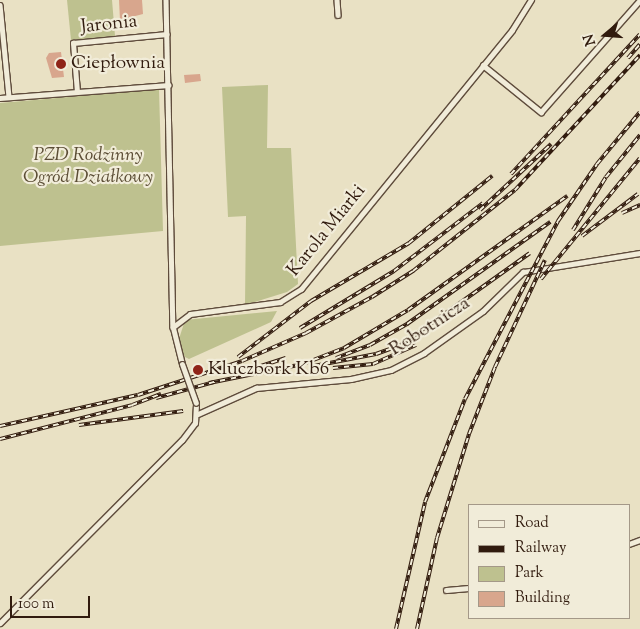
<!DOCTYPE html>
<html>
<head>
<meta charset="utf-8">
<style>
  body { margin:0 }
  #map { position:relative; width:640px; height:629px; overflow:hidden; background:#e9e1c4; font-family:"Sorts Mill Goudy",serif }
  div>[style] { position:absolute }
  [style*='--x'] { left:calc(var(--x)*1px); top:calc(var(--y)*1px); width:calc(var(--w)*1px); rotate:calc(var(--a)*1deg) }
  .green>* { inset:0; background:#bec18f }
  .building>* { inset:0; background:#d8a68d }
  .roads { filter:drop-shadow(1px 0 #5f4c3c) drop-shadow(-1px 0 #5f4c3c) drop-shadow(0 1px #5f4c3c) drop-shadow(0 -1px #5f4c3c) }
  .minor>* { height:4.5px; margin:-2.25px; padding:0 2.25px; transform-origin:2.25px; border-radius:2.25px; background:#f1ecd9 }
  .tertiary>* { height:5px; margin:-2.5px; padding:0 2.5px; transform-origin:2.5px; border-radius:2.5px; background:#f1ecd9 }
  .rail>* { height:4px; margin-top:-2px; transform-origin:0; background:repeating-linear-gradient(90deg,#f1ecd9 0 5.5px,#311b0e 0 11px); box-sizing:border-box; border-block:1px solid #311b0e }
  .bridges { filter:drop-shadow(1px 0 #5f4c3c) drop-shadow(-1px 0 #5f4c3c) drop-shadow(0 1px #5f4c3c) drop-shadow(0 -1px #5f4c3c) }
  .tertiary-bridge>* { height:5px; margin:-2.5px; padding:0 2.5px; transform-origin:2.5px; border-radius:2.5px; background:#f1ecd9 }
  .dots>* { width:14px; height:14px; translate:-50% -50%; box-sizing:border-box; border:2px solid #f1ecd9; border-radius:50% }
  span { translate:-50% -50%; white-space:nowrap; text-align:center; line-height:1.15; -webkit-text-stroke:4.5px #f1ecd9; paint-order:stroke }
  .street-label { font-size:19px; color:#311b0e }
  .poi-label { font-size:19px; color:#311b0e }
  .left { translate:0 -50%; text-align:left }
  .park-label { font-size:19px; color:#5b4d35; font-style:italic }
  .legend { position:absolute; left:468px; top:504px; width:162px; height:115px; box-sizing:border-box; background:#f1ecd9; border:1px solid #a49888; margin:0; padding:6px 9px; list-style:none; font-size:15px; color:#311b0e }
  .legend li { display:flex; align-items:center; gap:10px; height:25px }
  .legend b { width:25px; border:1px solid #a49888 }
  .north { position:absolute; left:580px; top:10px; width:50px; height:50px; -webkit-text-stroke:4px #f1ecd9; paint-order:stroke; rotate:252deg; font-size:14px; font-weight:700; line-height:20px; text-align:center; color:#311b0e }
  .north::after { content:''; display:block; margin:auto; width:18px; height:22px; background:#311b0e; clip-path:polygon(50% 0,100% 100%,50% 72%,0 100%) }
  .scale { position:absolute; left:10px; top:596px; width:80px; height:22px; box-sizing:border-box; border:2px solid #311b0e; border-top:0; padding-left:6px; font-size:15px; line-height:18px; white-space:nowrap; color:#311b0e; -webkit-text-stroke:4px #f1ecd9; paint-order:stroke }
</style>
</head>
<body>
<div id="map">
  <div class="green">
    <i style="clip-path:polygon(67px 0,112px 0,115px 36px,71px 40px)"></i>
    <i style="clip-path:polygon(268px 85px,267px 148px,291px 148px,298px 284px,287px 292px,245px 305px,246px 216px,228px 217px,222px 87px)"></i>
    <i style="clip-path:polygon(159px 89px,163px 231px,0 246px,0 103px)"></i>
    <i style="clip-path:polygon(277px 311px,271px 322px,189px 359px,183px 356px,179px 339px,185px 320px)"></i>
  </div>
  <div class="building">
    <i style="clip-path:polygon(119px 0,142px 0,143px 14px,120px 20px)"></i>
    <i style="clip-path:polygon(61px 52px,64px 77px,52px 78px,46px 58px,49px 53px)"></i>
    <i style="clip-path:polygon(200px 74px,201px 81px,185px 83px,184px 75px)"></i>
  </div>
  <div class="roads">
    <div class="minor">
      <i style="--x:166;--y:0;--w:327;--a:88.8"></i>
      <i style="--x:337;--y:0;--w:15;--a:86"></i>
      <i style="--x:0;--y:5;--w:92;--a:84.4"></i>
      <i style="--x:483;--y:65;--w:75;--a:39"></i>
      <i style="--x:541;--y:112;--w:149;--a:-48.5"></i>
      <i style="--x:77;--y:92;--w:49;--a:-94.7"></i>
      <i style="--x:73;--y:43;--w:94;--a:-5.5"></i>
      <i style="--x:0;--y:98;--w:169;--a:-4.4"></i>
      <i style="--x:198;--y:414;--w:64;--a:-24.1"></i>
      <i style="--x:256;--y:388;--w:95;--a:-5.4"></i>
      <i style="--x:351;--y:379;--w:41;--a:-12.7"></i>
      <i style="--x:391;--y:370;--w:37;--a:-27"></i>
      <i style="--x:424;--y:353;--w:72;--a:-35.4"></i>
      <i style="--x:483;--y:311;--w:56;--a:-44.3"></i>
      <i style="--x:523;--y:272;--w:119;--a:-9.2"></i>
      <i style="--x:629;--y:544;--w:12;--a:-20"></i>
      <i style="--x:446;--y:590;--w:23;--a:-5"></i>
    </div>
    <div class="tertiary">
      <i style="--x:182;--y:364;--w:38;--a:-104"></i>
      <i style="--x:173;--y:327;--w:21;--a:-37"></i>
      <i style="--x:190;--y:314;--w:91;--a:-7.6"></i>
      <i style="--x:280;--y:302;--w:25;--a:-32"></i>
      <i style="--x:301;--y:289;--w:334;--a:-50.8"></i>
      <i style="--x:512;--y:30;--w:36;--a:-58"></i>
      <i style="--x:0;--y:623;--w:258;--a:-45.2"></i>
      <i style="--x:182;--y:440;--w:21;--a:-53"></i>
      <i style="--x:195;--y:423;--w:20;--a:-87"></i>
    </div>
  </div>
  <div class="rail">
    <i style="--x:628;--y:58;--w:18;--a:-49"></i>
    <i style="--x:511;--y:174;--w:190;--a:-47.3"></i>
    <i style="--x:480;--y:210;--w:97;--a:-42.9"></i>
    <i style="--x:622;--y:213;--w:20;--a:-24"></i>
    <i style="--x:573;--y:230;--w:62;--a:-58.1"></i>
    <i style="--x:606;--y:177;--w:54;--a:-51"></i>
    <i style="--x:582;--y:236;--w:70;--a:-36.9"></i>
    <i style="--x:541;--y:279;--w:156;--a:-50.7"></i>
    <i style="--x:300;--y:328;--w:110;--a:-31.2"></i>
    <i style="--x:394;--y:271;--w:112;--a:-37.4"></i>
    <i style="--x:238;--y:357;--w:92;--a:-37.5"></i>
    <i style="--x:311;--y:301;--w:114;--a:-30.6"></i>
    <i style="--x:409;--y:243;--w:107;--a:-38.9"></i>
    <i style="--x:336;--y:358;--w:36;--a:-21"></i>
    <i style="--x:370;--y:345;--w:43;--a:-29.6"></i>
    <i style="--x:407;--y:324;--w:176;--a:-35.5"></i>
    <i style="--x:261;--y:366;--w:26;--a:-18"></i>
    <i style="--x:314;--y:366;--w:63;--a:-11"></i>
    <i style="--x:376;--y:354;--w:27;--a:-20"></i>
    <i style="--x:401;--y:345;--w:158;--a:-35.5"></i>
    <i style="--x:333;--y:368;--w:40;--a:-5.7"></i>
    <i style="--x:373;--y:364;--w:47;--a:-23.8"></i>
    <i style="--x:209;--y:383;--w:96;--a:-11.4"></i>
    <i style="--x:303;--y:364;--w:44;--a:-21.3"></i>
    <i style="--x:344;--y:348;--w:74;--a:-30.7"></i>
    <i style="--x:408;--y:310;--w:196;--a:-35.6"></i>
    <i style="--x:156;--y:398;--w:60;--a:-15.4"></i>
    <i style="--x:79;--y:425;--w:105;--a:-7.7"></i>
    <i style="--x:0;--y:426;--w:141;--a:-12.7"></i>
    <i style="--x:138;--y:395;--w:109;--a:-18.1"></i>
    <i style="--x:242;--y:361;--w:70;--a:-23.6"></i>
    <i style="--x:306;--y:333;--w:75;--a:-28.6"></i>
    <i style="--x:372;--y:297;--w:49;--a:-32.4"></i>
    <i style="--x:413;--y:271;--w:130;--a:-38.5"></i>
    <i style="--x:515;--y:190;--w:184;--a:-47.2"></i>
    <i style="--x:0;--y:439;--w:136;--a:-14.4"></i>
    <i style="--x:132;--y:405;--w:31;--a:-21"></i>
    <i style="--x:396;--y:629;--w:130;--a:-77.1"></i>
    <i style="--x:425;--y:502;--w:110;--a:-68.8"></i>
    <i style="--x:465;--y:399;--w:201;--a:-62.4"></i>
    <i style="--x:558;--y:221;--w:69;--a:-55.6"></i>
    <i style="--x:597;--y:164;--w:67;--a:-50.4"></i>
    <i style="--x:417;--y:629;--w:93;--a:-77.6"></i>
    <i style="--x:437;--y:538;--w:109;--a:-72.9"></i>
    <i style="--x:469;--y:434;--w:72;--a:-68.8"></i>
    <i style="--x:495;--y:367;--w:118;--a:-65"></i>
  </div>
  <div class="bridges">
    <div class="tertiary-bridge">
      <i style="--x:182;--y:364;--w:41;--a:70.3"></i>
    </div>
  </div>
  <div class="dots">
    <i style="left:61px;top:64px;background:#8f2418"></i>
    <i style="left:198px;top:370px;background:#8f2418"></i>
  </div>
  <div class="street-label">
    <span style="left:109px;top:25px;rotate:-6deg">Jaronia</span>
    <span style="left:327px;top:231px;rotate:-51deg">Karola Miarki</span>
    <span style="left:430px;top:327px;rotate:-33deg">Robotnicza</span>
  </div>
  <div class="poi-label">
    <span class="left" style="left:71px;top:64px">Ciepłownia</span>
    <span class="left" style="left:208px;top:370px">Kluczbork Kb6</span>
  </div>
  <div class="park-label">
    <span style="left:88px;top:167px">PZD Rodzinny<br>Ogród Działkowy</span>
  </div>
  <ul class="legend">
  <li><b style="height:6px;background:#f1ecd9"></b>Road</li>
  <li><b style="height:6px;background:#311b0e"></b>Railway</li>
  <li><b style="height:14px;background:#bec18f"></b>Park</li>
  <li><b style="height:14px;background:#d8a68d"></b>Building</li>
  </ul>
  <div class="north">N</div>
  <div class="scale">100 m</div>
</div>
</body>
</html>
